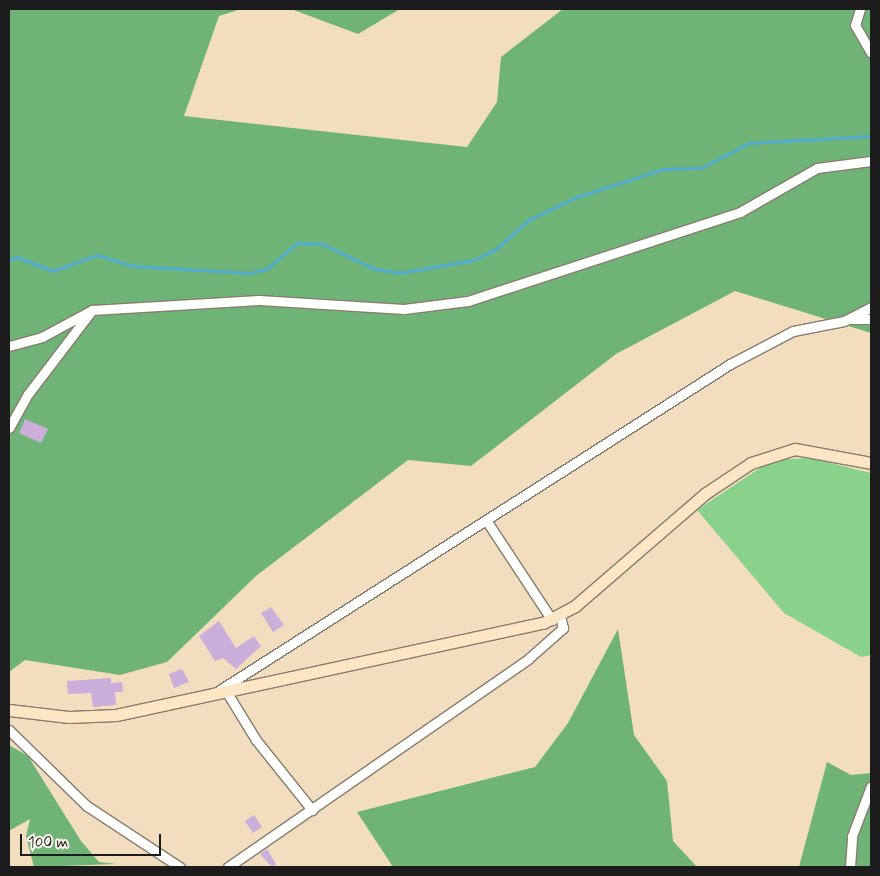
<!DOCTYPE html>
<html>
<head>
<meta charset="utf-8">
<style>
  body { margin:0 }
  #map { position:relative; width:880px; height:876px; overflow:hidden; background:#f3ddbf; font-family:Mynerve,sans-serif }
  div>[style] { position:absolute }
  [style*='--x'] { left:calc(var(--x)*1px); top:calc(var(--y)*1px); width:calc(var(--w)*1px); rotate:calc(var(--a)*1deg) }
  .green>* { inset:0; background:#8ad18b }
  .forest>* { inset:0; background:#6fb377 }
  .stream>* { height:3px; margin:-1.5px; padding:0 1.5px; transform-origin:1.5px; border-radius:1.5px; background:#53acd1 }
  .building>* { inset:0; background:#ccaeda }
  .roads { filter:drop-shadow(1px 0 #887c6e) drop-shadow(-1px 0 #887c6e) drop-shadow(0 1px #887c6e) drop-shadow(0 -1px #887c6e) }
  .street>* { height:9px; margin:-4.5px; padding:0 4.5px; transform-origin:4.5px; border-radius:4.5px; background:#fff }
  .secondary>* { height:11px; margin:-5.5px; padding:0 5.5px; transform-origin:5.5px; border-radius:5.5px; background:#fce6c4 }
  span { translate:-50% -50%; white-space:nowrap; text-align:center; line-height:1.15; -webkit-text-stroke:4px #fbf7ec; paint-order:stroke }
  .frame { position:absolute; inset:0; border:10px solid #1c1c1c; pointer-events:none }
  .scale { position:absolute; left:20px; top:834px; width:141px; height:22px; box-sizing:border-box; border:2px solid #1c1c1c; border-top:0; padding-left:6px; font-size:15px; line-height:18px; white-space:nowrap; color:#1c1c1c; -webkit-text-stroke:4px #fbf7ec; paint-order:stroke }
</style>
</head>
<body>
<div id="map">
  <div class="green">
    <i style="clip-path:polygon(810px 458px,871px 473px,871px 655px,861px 657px,784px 613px,697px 510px,772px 460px)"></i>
  </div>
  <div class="forest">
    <i style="clip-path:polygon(9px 9px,241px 9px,219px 16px,184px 116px,467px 147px,497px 102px,501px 57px,563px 9px,871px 9px,871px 333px,735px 291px,616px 354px,471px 466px,408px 460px,256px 576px,167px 662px,120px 675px,25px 660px,9px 672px)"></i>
    <i style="clip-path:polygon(291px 9px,400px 9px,358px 34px)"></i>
    <i style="clip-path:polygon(618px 629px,634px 735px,667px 781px,673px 841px,697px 867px,393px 867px,357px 812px,535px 767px,568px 723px)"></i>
    <i style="clip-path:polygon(9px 745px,28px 756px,81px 841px,99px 862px,117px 864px,34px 867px,26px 836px,30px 819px,9px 831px)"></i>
    <i style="clip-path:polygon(827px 762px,851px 775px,871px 773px,871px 867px,799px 867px)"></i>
  </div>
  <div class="stream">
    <i style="--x:9;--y:260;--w:9;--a:-21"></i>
    <i style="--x:17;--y:257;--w:39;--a:21"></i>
    <i style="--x:53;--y:271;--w:47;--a:-20"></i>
    <i style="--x:97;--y:255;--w:39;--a:17"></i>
    <i style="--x:134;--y:266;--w:115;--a:3.5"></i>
    <i style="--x:249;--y:273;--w:18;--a:-13"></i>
    <i style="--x:267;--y:269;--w:40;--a:-41"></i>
    <i style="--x:297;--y:243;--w:25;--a:2"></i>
    <i style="--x:322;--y:244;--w:59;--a:25.3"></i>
    <i style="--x:375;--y:269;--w:24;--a:9"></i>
    <i style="--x:399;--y:273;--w:76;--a:-9.8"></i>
    <i style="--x:474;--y:260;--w:25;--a:-27"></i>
    <i style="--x:496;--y:249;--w:45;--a:-41.4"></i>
    <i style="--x:530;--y:219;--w:52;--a:-25.1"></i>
    <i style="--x:577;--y:197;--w:90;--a:-18"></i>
    <i style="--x:663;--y:169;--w:38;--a:-2"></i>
    <i style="--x:701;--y:168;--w:54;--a:-27.5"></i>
    <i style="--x:749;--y:143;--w:122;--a:-3.3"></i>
  </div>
  <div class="building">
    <i style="clip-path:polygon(25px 419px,48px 429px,41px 443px,19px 433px)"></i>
    <i style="clip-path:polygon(271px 607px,284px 625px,273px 632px,261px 613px)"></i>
    <i style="clip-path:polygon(219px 621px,236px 648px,254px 636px,261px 646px,236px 669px,223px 658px,215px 661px,199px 636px)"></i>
    <i style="clip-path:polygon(182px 669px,189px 682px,174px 688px,169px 674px)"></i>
    <i style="clip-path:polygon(111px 678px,111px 683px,122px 682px,123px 692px,115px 692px,116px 705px,93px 707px,91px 693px,68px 694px,67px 681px)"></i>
    <i style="clip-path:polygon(254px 815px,262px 827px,253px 833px,245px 821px)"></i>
    <i style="clip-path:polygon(267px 849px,276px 864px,272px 867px,260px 854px)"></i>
  </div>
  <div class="roads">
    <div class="street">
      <i style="--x:860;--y:9;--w:17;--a:107"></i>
      <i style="--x:855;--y:25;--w:32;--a:60"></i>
      <i style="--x:852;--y:319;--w:19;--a:0"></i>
      <i style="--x:9;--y:346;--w:34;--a:-15"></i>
      <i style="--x:42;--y:337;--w:57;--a:-28.4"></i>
      <i style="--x:92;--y:310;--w:167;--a:-3.4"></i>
      <i style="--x:259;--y:300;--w:145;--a:3.6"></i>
      <i style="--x:404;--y:309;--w:64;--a:-7.1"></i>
      <i style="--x:468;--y:301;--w:286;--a:-18.1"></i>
      <i style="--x:740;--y:212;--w:89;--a:-29.7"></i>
      <i style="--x:817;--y:168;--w:54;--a:-7.4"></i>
      <i style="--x:9;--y:428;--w:39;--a:-61"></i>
      <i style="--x:28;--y:394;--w:106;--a:-52.7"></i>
      <i style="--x:486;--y:520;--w:120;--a:56.6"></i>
      <i style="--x:226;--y:691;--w:57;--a:58.5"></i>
      <i style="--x:256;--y:740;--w:90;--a:51.3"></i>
      <i style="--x:215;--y:693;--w:611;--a:-32.57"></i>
      <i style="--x:730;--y:364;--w:71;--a:-27.6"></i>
      <i style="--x:793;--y:331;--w:52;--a:-11.1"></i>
      <i style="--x:844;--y:321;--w:30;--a:-27"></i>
      <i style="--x:9;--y:730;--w:109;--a:44.3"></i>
      <i style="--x:87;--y:806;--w:111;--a:33.3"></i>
      <i style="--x:228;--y:867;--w:365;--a:-34.7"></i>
      <i style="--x:528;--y:659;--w:47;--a:-41.5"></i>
      <i style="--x:563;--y:628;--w:12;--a:-104"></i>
      <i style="--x:850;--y:867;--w:31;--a:-86"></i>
      <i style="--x:852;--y:836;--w:53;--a:-69.2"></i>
    </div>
    <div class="secondary">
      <i style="--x:9;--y:710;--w:60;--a:6.7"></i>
      <i style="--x:69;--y:717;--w:47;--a:-2.4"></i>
      <i style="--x:116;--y:715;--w:437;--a:-12.2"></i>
      <i style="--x:543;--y:623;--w:36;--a:-28"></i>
      <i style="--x:575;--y:606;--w:173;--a:-40.8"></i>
      <i style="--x:706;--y:493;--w:54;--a:-33.7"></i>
      <i style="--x:751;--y:463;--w:46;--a:-17.7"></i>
      <i style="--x:795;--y:449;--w:77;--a:10.4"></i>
    </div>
  </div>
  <div class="frame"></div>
  <div class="scale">100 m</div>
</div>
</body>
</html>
